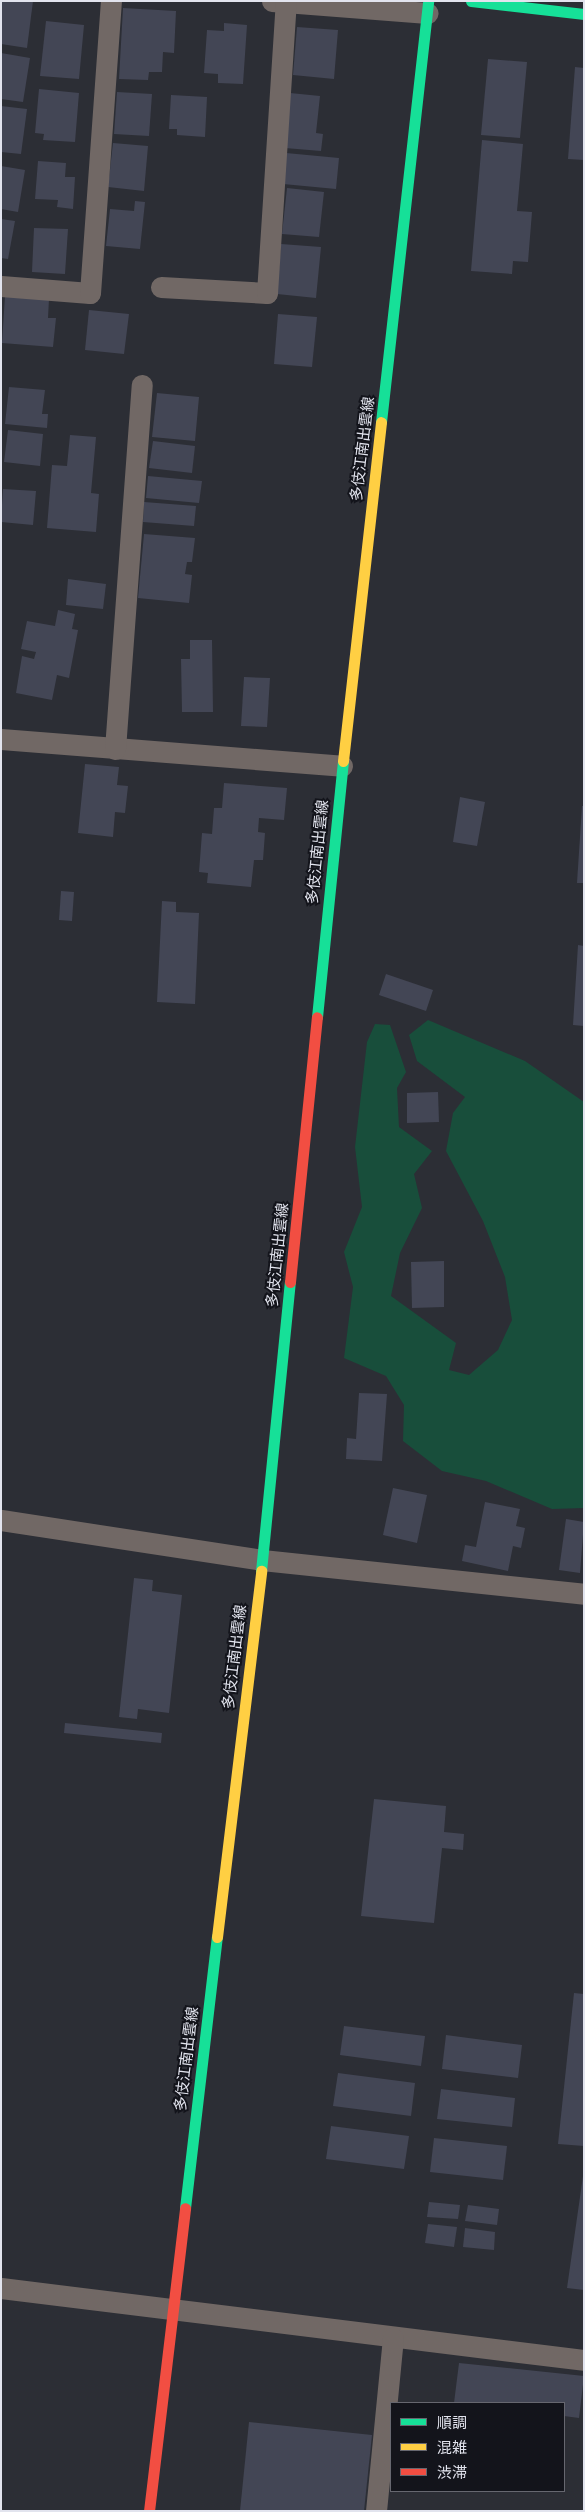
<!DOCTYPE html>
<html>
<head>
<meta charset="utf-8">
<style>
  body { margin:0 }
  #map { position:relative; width:585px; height:2512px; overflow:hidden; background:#2c2e35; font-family:Karla,"Noto Sans JP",sans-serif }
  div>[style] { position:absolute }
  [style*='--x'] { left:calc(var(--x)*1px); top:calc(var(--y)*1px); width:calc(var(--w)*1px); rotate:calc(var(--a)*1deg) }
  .green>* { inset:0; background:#184e3b }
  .building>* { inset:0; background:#434655 }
  .street>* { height:21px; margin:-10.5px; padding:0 10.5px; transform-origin:10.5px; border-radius:10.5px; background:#716865 }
  .fast>* { height:11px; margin:-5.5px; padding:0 5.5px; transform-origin:5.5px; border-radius:5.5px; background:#16e098 }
  .slow>* { height:11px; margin:-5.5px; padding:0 5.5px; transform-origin:5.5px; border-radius:5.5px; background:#ffcf43 }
  .jam>* { height:11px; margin:-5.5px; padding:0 5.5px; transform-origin:5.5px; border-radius:5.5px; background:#f24e42 }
  span { translate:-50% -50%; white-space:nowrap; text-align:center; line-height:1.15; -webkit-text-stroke:4px #13141b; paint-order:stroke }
  .street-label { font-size:15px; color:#e2e4ee }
  .frame { position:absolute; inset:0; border:2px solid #e2e4ee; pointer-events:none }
  .legend { position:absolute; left:390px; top:2402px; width:175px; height:90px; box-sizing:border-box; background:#13141b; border:1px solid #66676f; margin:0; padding:6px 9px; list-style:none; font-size:15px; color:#e2e4ee }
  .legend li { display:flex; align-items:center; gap:10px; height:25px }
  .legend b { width:25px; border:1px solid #66676f }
</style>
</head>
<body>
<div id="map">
  <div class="green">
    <i style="clip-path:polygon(428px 1020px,525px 1061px,584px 1102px,584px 1508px,552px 1509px,486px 1481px,442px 1471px,403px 1441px,404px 1405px,386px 1376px,344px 1358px,353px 1287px,344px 1252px,362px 1207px,355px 1147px,367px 1042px,375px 1024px,390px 1025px,406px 1072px,397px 1088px,399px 1127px,432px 1151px,414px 1174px,422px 1208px,400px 1253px,391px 1296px,456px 1343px,449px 1370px,469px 1375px,498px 1350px,512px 1320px,505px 1277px,483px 1221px,446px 1151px,453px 1113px,465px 1097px,417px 1061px,409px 1035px)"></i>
  </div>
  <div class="building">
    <i style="clip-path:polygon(1px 1px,33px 1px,27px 48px,1px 44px)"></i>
    <i style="clip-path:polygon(123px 8px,176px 11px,174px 53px,163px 52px,162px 72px,149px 72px,148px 80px,119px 79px)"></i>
    <i style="clip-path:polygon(46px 21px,84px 25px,79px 79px,40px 76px)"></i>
    <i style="clip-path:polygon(224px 23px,247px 25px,243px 84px,218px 83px,218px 74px,204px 73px,207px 30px,224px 31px)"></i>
    <i style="clip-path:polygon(297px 27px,338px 30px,334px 79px,293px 75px)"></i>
    <i style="clip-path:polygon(1px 53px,30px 58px,23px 102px,1px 99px)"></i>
    <i style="clip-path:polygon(488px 59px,527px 62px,520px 138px,481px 135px)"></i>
    <i style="clip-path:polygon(575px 67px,584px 68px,584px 160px,568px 159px)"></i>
    <i style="clip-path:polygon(39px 89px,79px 93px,75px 142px,43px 140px,44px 134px,35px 133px)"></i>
    <i style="clip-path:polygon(117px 92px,152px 94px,149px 136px,114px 134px)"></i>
    <i style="clip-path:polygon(290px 93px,320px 96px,316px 133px,323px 134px,321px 151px,285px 148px)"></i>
    <i style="clip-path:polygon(171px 95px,207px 97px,205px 137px,177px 135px,177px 129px,169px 129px)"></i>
    <i style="clip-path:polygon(1px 106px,27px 109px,21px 154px,1px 152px)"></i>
    <i style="clip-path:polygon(482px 140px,523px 144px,517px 211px,532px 212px,528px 262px,513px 261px,512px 274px,471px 271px)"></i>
    <i style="clip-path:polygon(113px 143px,148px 146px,144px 191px,108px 187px)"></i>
    <i style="clip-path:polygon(286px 153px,339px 158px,336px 189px,283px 184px)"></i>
    <i style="clip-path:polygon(38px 161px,66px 163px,65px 177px,75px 177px,73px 209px,57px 207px,58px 200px,35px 199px)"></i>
    <i style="clip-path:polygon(1px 166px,25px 170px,18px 212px,1px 209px)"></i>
    <i style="clip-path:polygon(287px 188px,324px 192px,319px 237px,282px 234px)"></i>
    <i style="clip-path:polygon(135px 201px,145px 202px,140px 249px,106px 246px,110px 209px,134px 211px)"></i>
    <i style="clip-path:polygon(1px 219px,15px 221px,8px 259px,1px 258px)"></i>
    <i style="clip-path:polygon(34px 228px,68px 229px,65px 274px,32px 272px)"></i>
    <i style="clip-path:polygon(281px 244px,321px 247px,316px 298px,277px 294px)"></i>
    <i style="clip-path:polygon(5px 296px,49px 299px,48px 318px,56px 318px,53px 347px,2px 343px)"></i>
    <i style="clip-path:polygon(89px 310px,129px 314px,124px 354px,85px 350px)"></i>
    <i style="clip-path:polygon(278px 314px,317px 317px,312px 367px,274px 364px)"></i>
    <i style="clip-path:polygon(9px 387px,45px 390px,42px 414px,48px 414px,47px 428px,5px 424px)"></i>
    <i style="clip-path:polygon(157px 393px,199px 397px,195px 441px,152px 437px)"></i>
    <i style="clip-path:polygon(8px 430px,43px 434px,40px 466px,4px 462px)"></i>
    <i style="clip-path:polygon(70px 435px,96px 437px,91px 493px,99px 494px,96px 532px,47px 528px,52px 465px,67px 466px)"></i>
    <i style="clip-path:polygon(153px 441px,195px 446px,192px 473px,149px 468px)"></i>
    <i style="clip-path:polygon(148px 476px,202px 481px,199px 503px,146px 498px)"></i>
    <i style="clip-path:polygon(3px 489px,36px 491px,33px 525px,1px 522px)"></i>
    <i style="clip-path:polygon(144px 502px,196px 506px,194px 526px,143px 522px)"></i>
    <i style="clip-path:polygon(144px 534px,195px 538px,192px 562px,187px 562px,185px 574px,192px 575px,189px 603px,138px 598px)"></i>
    <i style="clip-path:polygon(68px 579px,106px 584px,103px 609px,66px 605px)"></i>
    <i style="clip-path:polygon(58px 610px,75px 614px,72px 629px,78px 630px,69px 678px,57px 675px,52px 700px,16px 693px,22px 656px,34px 659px,36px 652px,21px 649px,27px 621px,55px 626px)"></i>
    <i style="clip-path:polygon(190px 640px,212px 640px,213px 712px,182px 712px,181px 659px,190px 659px)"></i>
    <i style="clip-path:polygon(244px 677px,270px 678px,267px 727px,241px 726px)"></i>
    <i style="clip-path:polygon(85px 764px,119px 767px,117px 785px,128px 786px,125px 813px,115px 812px,113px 837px,78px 833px)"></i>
    <i style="clip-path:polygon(224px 783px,287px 788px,284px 820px,259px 818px,258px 832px,265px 833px,263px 860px,254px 860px,251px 887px,207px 883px,208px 873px,199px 872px,202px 833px,212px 834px,214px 808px,222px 808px)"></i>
    <i style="clip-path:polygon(460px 797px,485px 802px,477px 846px,453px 842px)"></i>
    <i style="clip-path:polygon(582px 806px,584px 806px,584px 883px,577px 883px)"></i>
    <i style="clip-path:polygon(61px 891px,74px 892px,72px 921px,59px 920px)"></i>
    <i style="clip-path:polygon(162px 901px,176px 902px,176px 912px,199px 913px,195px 1004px,157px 1002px)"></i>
    <i style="clip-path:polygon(578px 945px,584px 946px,584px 1026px,573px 1025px)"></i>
    <i style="clip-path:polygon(386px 974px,433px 990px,426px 1011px,379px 995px)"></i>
    <i style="clip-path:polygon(438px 1092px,439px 1122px,407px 1123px,407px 1093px)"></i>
    <i style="clip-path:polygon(444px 1261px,444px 1307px,412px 1308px,411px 1262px)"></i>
    <i style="clip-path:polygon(359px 1393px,387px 1394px,382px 1461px,346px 1459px,347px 1438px,356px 1439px)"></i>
    <i style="clip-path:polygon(393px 1488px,427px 1495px,417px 1543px,383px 1535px)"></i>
    <i style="clip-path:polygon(485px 1502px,520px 1509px,516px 1526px,525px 1528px,521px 1548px,513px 1546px,508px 1571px,462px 1561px,465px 1545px,476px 1547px)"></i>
    <i style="clip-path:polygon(566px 1519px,584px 1522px,580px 1573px,559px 1570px)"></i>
    <i style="clip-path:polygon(134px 1578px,153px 1580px,152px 1591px,182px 1595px,169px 1713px,138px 1709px,137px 1719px,119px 1717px)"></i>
    <i style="clip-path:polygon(65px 1723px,162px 1733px,161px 1743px,64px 1733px)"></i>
    <i style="clip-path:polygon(374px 1799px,446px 1806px,444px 1832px,464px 1834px,463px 1850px,442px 1848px,434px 1923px,361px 1916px)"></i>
    <i style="clip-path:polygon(574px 1993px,584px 1994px,584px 2146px,558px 2144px)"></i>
    <i style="clip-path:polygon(344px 2026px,425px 2036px,421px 2066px,340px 2055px)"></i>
    <i style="clip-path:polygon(446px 2035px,522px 2045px,518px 2078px,442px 2069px)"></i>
    <i style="clip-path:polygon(338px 2073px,415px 2083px,411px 2116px,333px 2106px)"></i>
    <i style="clip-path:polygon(441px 2089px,515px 2098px,512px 2127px,437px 2119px)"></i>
    <i style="clip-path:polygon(331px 2126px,409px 2136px,404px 2169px,326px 2159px)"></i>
    <i style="clip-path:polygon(434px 2138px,507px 2146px,503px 2180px,430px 2172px)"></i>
    <i style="clip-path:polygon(583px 2176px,584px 2177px,584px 2290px,567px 2288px)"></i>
    <i style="clip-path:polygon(429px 2202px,460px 2205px,458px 2219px,427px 2217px)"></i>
    <i style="clip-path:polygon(468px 2205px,499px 2209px,497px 2225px,465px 2221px)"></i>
    <i style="clip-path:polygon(428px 2224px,457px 2227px,454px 2247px,425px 2243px)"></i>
    <i style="clip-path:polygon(465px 2228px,495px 2232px,494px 2250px,463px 2247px)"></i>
    <i style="clip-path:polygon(459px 2363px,584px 2376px,579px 2418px,564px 2416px,564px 2403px,454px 2403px)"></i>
    <i style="clip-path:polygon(249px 2422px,372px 2435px,364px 2511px,240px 2511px)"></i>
  </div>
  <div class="street">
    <i style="--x:272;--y:1;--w:156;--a:4.4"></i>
    <i style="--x:1;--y:286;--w:89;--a:4.5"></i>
    <i style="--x:90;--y:293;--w:293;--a:-85.9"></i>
    <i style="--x:161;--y:287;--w:106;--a:3.2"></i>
    <i style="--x:267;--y:293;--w:292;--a:-86.3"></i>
    <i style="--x:1;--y:739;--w:342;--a:4.5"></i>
    <i style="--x:115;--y:749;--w:365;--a:-85.8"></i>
    <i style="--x:1;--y:1520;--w:264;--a:8.7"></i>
    <i style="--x:262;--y:1560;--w:324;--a:6"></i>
    <i style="--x:1;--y:2288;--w:587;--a:7.04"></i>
    <i style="--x:376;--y:2511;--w:174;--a:-84.4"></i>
  </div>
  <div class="fast">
    <i style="--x:471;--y:1;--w:114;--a:6.6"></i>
    <i style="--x:381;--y:422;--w:424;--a:-83.6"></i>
    <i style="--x:317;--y:1017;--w:257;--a:-84.2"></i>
    <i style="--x:261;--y:1571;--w:290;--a:-84.3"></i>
    <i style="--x:185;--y:2208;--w:273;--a:-83.3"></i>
  </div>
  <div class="slow">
    <i style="--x:343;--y:761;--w:341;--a:-83.6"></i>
    <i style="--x:217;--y:1937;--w:369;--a:-83.1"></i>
  </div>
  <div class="jam">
    <i style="--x:290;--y:1282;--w:266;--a:-84.2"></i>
    <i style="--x:149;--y:2511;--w:305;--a:-83.2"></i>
  </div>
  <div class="street-label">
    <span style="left:363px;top:449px;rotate:-83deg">多伎江南出雲線</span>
    <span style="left:318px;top:852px;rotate:-84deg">多伎江南出雲線</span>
    <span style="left:278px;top:1255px;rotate:-84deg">多伎江南出雲線</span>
    <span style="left:235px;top:1657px;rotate:-83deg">多伎江南出雲線</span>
    <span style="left:187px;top:2059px;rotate:-83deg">多伎江南出雲線</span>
  </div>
  <div class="frame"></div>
  <ul class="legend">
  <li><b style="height:6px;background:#16e098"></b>順調</li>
  <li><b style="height:6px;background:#ffcf43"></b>混雑</li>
  <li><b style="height:6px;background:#f24e42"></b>渋滞</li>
  </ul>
</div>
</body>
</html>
